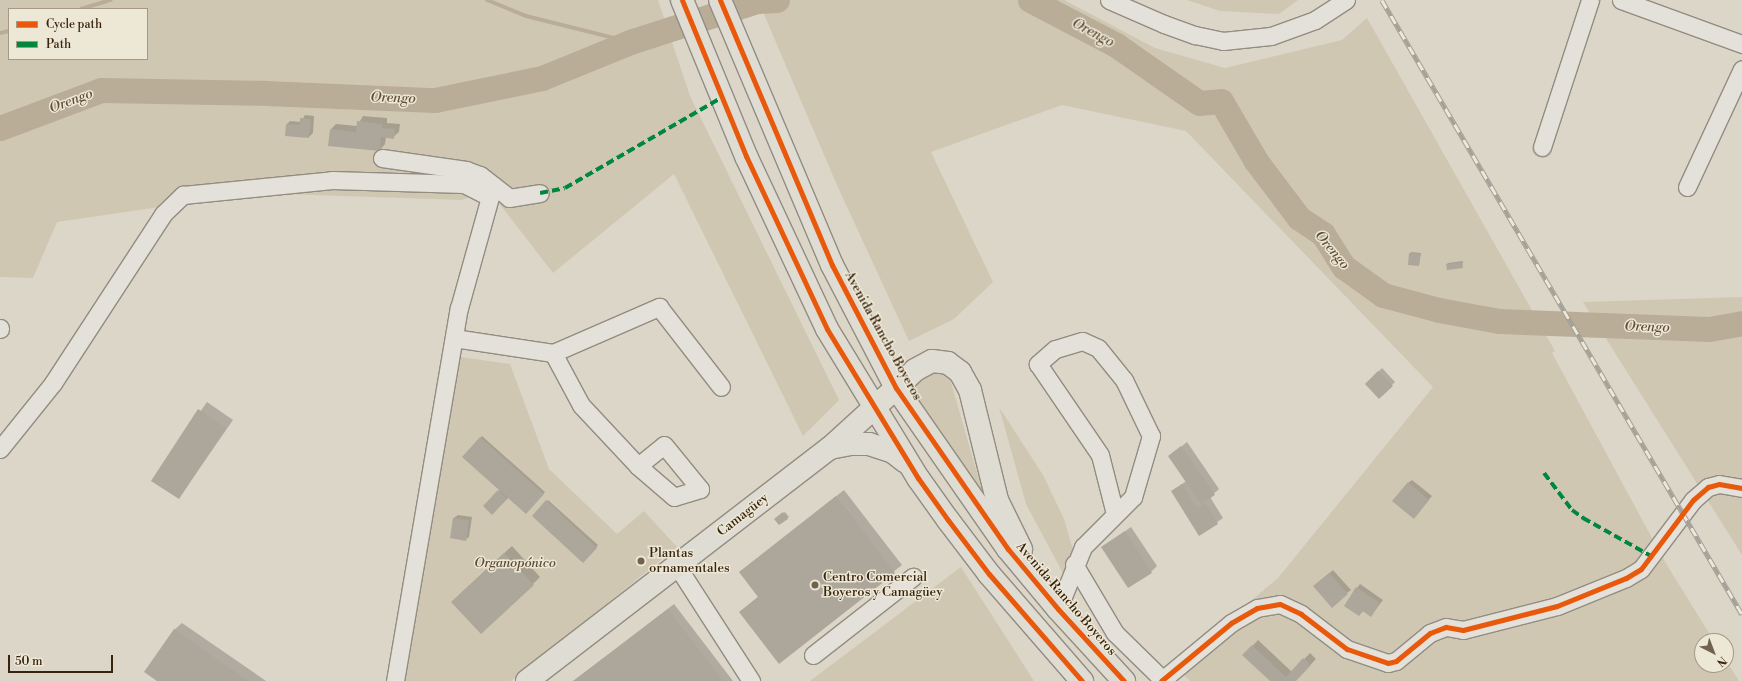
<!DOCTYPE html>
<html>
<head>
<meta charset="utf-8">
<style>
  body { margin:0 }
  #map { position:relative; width:1742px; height:681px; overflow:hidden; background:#dcd6c8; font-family:"Libre Bodoni",serif }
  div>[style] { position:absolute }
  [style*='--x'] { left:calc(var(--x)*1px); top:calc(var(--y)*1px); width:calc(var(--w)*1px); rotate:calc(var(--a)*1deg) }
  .green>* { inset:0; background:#d0c7b3 }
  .shadow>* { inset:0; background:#0003 }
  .stream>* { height:4px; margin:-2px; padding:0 2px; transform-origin:2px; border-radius:2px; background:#b9ad98 }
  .river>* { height:25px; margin:-12.5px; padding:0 12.5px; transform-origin:12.5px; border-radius:12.5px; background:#b9ad98 }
  .building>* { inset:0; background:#aca69b }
  .roads { filter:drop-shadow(1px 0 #928c81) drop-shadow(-1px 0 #928c81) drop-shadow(0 1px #928c81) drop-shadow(0 -1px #928c81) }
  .minor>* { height:17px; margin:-8.5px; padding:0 8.5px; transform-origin:8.5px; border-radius:8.5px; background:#e4e1da }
  .major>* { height:22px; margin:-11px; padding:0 11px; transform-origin:11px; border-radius:11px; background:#dfdcd4 }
  .highway>* { height:22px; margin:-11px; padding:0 11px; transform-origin:11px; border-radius:11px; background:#dfdcd4 }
  .rail>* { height:4.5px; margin-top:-2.25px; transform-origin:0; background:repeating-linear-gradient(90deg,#ede7d6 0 9px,#a5a098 0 18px); box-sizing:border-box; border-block:1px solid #a5a098 }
  .quiet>* { height:4px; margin-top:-2px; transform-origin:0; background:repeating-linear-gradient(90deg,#00873e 0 8px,transparent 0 12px) }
  .cycleway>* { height:5px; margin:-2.5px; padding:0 2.5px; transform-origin:2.5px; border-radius:2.5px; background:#e8590c }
  .dots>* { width:11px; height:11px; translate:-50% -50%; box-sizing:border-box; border:2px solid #ede7d6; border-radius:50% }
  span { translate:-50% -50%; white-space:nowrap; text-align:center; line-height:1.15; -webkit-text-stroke:3px #ede7d6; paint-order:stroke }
  .street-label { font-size:13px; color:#38230c }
  .poi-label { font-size:13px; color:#38230c }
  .left { translate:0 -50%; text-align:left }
  .park-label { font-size:13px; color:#5c4931; font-style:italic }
  .water-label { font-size:14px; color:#604d36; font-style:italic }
  .legend { position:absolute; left:8px; top:8px; width:140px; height:52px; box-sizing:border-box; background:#ede7d6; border:1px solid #a59985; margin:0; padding:5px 7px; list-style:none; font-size:12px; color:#38230c }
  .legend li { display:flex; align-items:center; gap:8px; height:20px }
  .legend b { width:20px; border:1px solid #a59985 }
  .north { position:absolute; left:1694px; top:633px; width:40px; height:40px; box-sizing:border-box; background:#ede7d6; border:1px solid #a59985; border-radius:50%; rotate:138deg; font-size:11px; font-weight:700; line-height:16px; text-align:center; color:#38230c }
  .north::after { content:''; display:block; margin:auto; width:14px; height:18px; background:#71624e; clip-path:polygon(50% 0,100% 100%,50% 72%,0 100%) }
  .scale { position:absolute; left:8px; top:655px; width:105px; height:18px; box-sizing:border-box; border:2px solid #38230c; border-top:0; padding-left:5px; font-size:12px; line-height:14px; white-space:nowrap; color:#38230c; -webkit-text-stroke:3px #ede7d6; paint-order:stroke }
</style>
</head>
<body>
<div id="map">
  <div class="green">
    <i style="clip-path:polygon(evenodd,0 0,658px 0,690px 96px,839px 400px,803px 436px,674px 174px,553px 273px,488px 189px,462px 200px,255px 193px,57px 222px,33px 278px,0 277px,0 0,9px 9px,147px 9px,147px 59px,9px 59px,9px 9px)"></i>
    <i style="clip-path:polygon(758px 0,1064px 0,1155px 48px,1225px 68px,1342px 40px,1367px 18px,1555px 351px,1552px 353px,1665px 562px,1714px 641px,1702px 641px,1702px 665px,1726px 665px,1726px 660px,1739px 681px,1190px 681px,1174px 666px,1278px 578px,1433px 387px,1186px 131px,1062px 105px,931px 152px,993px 282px,954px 319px,909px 341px,836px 183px)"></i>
    <i style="clip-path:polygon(1187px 0,1298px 0,1279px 14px,1220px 11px)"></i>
    <i style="clip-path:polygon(1742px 297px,1742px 555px,1583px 302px)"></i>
    <i style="clip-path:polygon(460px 357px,510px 364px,549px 469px,617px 534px,644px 511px,677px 547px,511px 681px,402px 681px)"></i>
    <i style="clip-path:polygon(928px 372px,940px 372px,950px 379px,984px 497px,911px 395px,910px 387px)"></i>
    <i style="clip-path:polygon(999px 407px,1043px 475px,1064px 519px,1073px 550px,1065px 577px,1026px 504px)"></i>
    <i style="clip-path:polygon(961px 567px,1034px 681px,810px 681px)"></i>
  </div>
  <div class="shadow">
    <i style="clip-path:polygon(305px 115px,314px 116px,313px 133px,309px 137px,287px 124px,290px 121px,301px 122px)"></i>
    <i style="clip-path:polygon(363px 116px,387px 118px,387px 123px,400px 124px,399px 132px,393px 137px,386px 137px,385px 144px,380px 150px,331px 129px,336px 124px,357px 126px)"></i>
    <i style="clip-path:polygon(1411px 252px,1421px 253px,1419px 265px,1410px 254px)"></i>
    <i style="clip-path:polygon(1463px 261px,1462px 267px,1447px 264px,1448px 263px)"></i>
    <i style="clip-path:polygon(1382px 368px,1395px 382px,1379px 397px,1366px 384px)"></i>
    <i style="clip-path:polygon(207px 402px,233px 420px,179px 498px,152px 480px)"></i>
    <i style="clip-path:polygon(482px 436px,545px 492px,526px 513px,509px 497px,492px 514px,484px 506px,500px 490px,464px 457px)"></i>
    <i style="clip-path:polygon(1187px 442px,1219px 489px,1210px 497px,1223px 518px,1199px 535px,1172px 492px,1186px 481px,1170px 456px)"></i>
    <i style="clip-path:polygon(1412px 480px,1432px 496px,1417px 514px,1408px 483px)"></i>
    <i style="clip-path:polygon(844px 490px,902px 565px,779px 662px,740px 612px,759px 596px,740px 572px)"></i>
    <i style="clip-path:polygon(548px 500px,598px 545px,583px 562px,533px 516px)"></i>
    <i style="clip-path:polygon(785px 512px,789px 517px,780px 524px,776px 519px)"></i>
    <i style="clip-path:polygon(458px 515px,472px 517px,469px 537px,465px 540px,454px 518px)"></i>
    <i style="clip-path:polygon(1131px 527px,1157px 566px,1151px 572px,1103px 547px)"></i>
    <i style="clip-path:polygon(512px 546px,540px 577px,533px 584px,460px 594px)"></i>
    <i style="clip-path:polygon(1333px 570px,1351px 590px,1347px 593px,1318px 583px)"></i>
    <i style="clip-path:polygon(1360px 584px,1383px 600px,1371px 616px,1363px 611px,1359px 615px,1357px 588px)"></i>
    <i style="clip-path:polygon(674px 604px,733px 681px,573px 681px,575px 680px)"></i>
    <i style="clip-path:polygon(182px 623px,266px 681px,159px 681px,174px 630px)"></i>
    <i style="clip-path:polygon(1258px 640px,1292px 672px,1310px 653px,1316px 659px,1295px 681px,1271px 681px,1244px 655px)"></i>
  </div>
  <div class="stream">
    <i style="--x:487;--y:0;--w:42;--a:22.3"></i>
    <i style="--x:526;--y:16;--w:107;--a:14"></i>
    <i style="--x:81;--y:9;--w:31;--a:-17"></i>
    <i style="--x:0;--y:33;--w:9;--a:-13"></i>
  </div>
  <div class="river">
    <i style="--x:1030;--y:0;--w:97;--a:27.6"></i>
    <i style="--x:1116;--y:45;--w:101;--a:34.9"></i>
    <i style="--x:1199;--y:103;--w:22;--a:-5"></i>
    <i style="--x:1221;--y:101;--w:69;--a:59.7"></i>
    <i style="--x:1256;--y:161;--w:71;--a:53"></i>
    <i style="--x:1299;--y:218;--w:29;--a:34"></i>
    <i style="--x:1323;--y:234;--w:39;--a:58"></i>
    <i style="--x:1344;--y:267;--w:48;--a:35.7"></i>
    <i style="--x:1383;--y:295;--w:58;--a:15"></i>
    <i style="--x:1439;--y:310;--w:61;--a:10.4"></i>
    <i style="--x:1499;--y:321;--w:210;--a:2.2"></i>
    <i style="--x:1709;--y:329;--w:34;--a:-10"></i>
    <i style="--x:0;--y:128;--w:108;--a:-20.6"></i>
    <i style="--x:101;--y:90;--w:164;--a:1"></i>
    <i style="--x:265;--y:93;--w:170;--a:2.4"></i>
    <i style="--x:435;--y:100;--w:109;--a:-11.6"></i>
    <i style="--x:542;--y:78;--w:95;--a:-22.2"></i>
    <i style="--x:630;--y:42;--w:133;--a:-17.9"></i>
    <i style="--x:757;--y:1;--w:20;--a:-3"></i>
  </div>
  <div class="building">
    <i style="clip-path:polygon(300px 118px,311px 119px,309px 138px,285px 136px,286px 124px,300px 125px)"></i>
    <i style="clip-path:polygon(357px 121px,382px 124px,382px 128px,395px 129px,394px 139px,381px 137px,380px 151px,328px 146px,330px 129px,356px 132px)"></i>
    <i style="clip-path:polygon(1409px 253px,1420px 254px,1419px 266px,1408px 265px)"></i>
    <i style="clip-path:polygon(1462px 262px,1463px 268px,1447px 270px,1446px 264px)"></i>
    <i style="clip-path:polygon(1378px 371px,1393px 386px,1379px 399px,1365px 384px)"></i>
    <i style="clip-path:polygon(198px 409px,226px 428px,179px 499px,151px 481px)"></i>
    <i style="clip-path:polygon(480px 437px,544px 494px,526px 514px,462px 457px)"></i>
    <i style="clip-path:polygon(1181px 446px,1215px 495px,1201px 504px,1168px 456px)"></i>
    <i style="clip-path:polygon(1408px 482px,1429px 500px,1414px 519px,1392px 501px)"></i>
    <i style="clip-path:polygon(1182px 484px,1197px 508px,1205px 503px,1218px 524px,1199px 536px,1171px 491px)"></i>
    <i style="clip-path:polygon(498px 490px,507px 499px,492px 515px,483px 506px)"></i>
    <i style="clip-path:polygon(836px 496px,895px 573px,779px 664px,739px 612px,758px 597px,739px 572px)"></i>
    <i style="clip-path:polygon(546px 500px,597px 548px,583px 563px,532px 516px)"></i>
    <i style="clip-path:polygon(783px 512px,788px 519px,779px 525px,774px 519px)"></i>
    <i style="clip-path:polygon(453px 518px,469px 520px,466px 541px,450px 538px)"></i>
    <i style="clip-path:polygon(1125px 531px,1152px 573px,1128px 588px,1101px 547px)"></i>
    <i style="clip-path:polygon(504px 553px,534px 585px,481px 634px,451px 602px)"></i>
    <i style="clip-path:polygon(1329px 573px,1348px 594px,1332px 608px,1313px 586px)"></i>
    <i style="clip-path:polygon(1356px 587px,1380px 603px,1371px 617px,1363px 611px,1359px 616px,1344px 606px)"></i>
    <i style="clip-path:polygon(668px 609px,723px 681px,573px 681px)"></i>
    <i style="clip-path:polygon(174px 629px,248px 681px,157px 681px,144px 672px)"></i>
    <i style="clip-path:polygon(1252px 645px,1286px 677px,1303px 658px,1311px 665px,1296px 681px,1270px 681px,1242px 655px)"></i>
  </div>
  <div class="roads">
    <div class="minor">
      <i style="--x:1109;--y:0;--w:60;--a:23.6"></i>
      <i style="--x:1164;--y:24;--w:33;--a:20"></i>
      <i style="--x:1195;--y:35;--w:29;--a:12"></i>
      <i style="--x:1223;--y:41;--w:48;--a:-5.9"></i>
      <i style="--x:1271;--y:36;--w:47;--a:-20"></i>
      <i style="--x:1315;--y:20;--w:37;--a:-33"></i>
      <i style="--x:1621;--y:0;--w:129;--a:20"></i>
      <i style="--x:1542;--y:147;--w:155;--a:-71.9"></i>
      <i style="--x:382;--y:158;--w:85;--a:8.1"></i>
      <i style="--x:466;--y:170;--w:15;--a:20"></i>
      <i style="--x:480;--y:175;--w:37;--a:38"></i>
      <i style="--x:509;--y:198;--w:31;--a:-9"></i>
      <i style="--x:1687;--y:187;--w:130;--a:-65"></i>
      <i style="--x:0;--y:329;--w:1;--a:-90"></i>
      <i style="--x:454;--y:338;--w:100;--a:8.6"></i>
      <i style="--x:0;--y:449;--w:85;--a:-51.2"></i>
      <i style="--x:53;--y:383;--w:202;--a:-56.9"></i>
      <i style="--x:163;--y:214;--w:28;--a:-44"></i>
      <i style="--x:183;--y:195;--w:150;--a:-5.7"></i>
      <i style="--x:332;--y:180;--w:132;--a:1.7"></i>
      <i style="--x:464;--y:184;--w:29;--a:27"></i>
      <i style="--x:638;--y:466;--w:33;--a:-39"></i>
      <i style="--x:664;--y:445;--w:57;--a:50.7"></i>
      <i style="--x:700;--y:489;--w:27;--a:163"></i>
      <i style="--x:674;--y:497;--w:48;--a:-139.3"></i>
      <i style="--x:638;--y:466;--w:83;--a:-133.1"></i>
      <i style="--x:581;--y:405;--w:59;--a:-118.3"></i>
      <i style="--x:553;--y:353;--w:116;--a:-23.5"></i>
      <i style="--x:659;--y:307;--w:101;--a:52.2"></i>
      <i style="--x:1074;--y:564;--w:80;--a:59.3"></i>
      <i style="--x:1115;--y:633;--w:69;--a:44.4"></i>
      <i style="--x:677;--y:566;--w:137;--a:57.2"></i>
      <i style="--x:1058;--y:609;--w:67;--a:-68"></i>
      <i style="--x:1083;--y:547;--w:71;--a:-45"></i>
      <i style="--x:1133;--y:497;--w:64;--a:-73.6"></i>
      <i style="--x:1151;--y:436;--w:62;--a:-115.7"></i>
      <i style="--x:1124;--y:380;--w:41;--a:-129.1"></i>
      <i style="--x:1098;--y:348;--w:17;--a:-156"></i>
      <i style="--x:1082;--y:341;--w:28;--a:163"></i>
      <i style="--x:1055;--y:349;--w:23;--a:139"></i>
      <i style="--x:1038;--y:364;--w:110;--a:55.7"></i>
      <i style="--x:1100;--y:455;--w:61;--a:75.7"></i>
      <i style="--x:813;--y:655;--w:127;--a:-38"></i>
      <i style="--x:395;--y:681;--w:378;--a:-80.3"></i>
      <i style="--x:459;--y:308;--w:127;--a:-74.4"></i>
      <i style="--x:1161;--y:681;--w:91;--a:-39.6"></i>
      <i style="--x:1231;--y:623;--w:30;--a:-30"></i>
      <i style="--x:1257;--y:608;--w:23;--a:-10"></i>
      <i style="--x:1280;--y:604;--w:23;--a:25"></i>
      <i style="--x:1301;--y:614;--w:58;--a:37.3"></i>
      <i style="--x:1347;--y:649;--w:43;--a:18.9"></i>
      <i style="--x:1388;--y:663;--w:8;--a:-14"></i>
      <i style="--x:1396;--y:661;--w:44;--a:-39.5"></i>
      <i style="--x:1430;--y:633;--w:17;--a:-21"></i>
      <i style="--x:1446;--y:627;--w:17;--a:10"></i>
      <i style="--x:1463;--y:630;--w:97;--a:-14.3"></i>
      <i style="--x:1557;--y:606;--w:74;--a:-22.1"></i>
      <i style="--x:1626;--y:578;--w:17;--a:-31"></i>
      <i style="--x:1641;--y:569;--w:86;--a:-53"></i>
      <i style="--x:1693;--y:500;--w:20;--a:-41"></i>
      <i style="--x:1708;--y:487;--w:11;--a:-15"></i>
      <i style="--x:1719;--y:484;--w:23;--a:10"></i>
    </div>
    <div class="major">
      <i style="--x:527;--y:681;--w:382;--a:-37.6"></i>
      <i style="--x:830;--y:448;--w:89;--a:-42.3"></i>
    </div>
    <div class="highway">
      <i style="--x:682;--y:0;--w:169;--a:67.7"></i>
      <i style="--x:746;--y:156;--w:191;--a:64.9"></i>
      <i style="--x:827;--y:329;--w:175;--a:58.6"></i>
      <i style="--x:918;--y:478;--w:52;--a:54.5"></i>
      <i style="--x:948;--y:520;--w:68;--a:52.8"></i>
      <i style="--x:989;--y:574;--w:142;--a:49"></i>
      <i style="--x:720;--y:0;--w:288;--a:67.1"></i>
      <i style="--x:832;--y:265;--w:139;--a:62.5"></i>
      <i style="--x:896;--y:388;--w:196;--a:55.2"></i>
      <i style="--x:1008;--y:549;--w:78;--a:50.2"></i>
      <i style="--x:1058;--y:609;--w:98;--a:47.5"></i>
      <i style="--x:896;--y:388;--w:26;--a:-43"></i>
      <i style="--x:915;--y:370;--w:19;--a:-28"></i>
      <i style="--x:932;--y:361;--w:16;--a:7"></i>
      <i style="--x:948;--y:363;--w:15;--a:37"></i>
      <i style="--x:960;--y:372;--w:21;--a:61"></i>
      <i style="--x:970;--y:390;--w:113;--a:76.2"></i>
      <i style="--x:997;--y:500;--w:55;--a:63.9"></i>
      <i style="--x:830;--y:448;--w:21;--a:-11"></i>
      <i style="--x:851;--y:444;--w:18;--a:0"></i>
      <i style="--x:869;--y:444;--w:25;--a:18"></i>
      <i style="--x:893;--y:452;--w:16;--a:38"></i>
    </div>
  </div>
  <div class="rail">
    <i style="--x:1382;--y:0;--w:712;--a:59.62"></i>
  </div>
  <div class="quiet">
    <i style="--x:540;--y:193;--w:25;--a:-11"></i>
    <i style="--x:565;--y:188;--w:180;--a:-30"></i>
    <i style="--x:1544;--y:473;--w:46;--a:52.9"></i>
    <i style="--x:1572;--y:510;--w:14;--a:36"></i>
    <i style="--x:1583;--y:518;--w:78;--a:29.2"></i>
  </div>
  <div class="cycleway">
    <i style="--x:682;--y:0;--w:169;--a:67.7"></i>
    <i style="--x:746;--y:156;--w:191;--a:64.9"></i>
    <i style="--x:827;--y:329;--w:175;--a:58.6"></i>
    <i style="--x:918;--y:478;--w:52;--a:54.5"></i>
    <i style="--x:948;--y:520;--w:68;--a:52.8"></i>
    <i style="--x:989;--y:574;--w:142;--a:49"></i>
    <i style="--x:720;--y:0;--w:288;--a:67.1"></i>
    <i style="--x:832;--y:265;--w:139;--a:62.5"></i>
    <i style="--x:896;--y:388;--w:196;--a:55.2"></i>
    <i style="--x:1008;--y:549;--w:78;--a:50.2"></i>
    <i style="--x:1058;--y:609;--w:98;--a:47.5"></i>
    <i style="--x:1161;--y:681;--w:91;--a:-39.6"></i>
    <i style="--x:1231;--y:623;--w:30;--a:-30"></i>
    <i style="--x:1257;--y:608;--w:23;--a:-10"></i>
    <i style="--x:1280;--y:604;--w:23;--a:25"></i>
    <i style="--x:1301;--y:614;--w:58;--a:37.3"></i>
    <i style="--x:1347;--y:649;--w:43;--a:18.9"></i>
    <i style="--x:1388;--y:663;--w:8;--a:-14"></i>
    <i style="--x:1396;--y:661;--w:44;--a:-39.5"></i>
    <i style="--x:1430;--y:633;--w:17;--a:-21"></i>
    <i style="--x:1446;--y:627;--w:17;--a:10"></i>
    <i style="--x:1463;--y:630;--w:97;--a:-14.3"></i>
    <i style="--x:1557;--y:606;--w:74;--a:-22.1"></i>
    <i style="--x:1626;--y:578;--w:17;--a:-31"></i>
    <i style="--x:1641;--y:569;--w:86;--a:-53"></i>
    <i style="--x:1693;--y:500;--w:20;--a:-41"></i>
    <i style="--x:1708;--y:487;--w:11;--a:-15"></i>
    <i style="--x:1719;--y:484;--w:23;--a:10"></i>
  </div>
  <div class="dots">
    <i style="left:641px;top:561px;background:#71624e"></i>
    <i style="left:815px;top:585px;background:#71624e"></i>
  </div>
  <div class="street-label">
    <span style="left:883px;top:336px;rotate:61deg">Avenida Rancho Boyeros</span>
    <span style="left:743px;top:515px;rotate:-38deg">Camagüey</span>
    <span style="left:1066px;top:599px;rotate:49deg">Avenida Rancho Boyeros</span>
  </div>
  <div class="poi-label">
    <span class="left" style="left:649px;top:561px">Plantas<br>ornamentales</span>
    <span class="left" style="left:823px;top:585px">Centro Comercial<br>Boyeros y Camagüey</span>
  </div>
  <div class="park-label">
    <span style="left:515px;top:563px">Organopónico</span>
  </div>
  <div class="water-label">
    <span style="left:1093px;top:33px;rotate:28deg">Orengo</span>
    <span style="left:393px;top:98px;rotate:2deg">Orengo</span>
    <span style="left:71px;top:101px;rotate:-21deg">Orengo</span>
    <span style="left:1332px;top:250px;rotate:50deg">Orengo</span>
    <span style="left:1647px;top:327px;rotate:2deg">Orengo</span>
  </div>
  <ul class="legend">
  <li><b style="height:5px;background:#e8590c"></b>Cycle path</li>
  <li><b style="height:5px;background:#00873e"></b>Path</li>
  </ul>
  <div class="north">N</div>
  <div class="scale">50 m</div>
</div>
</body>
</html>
